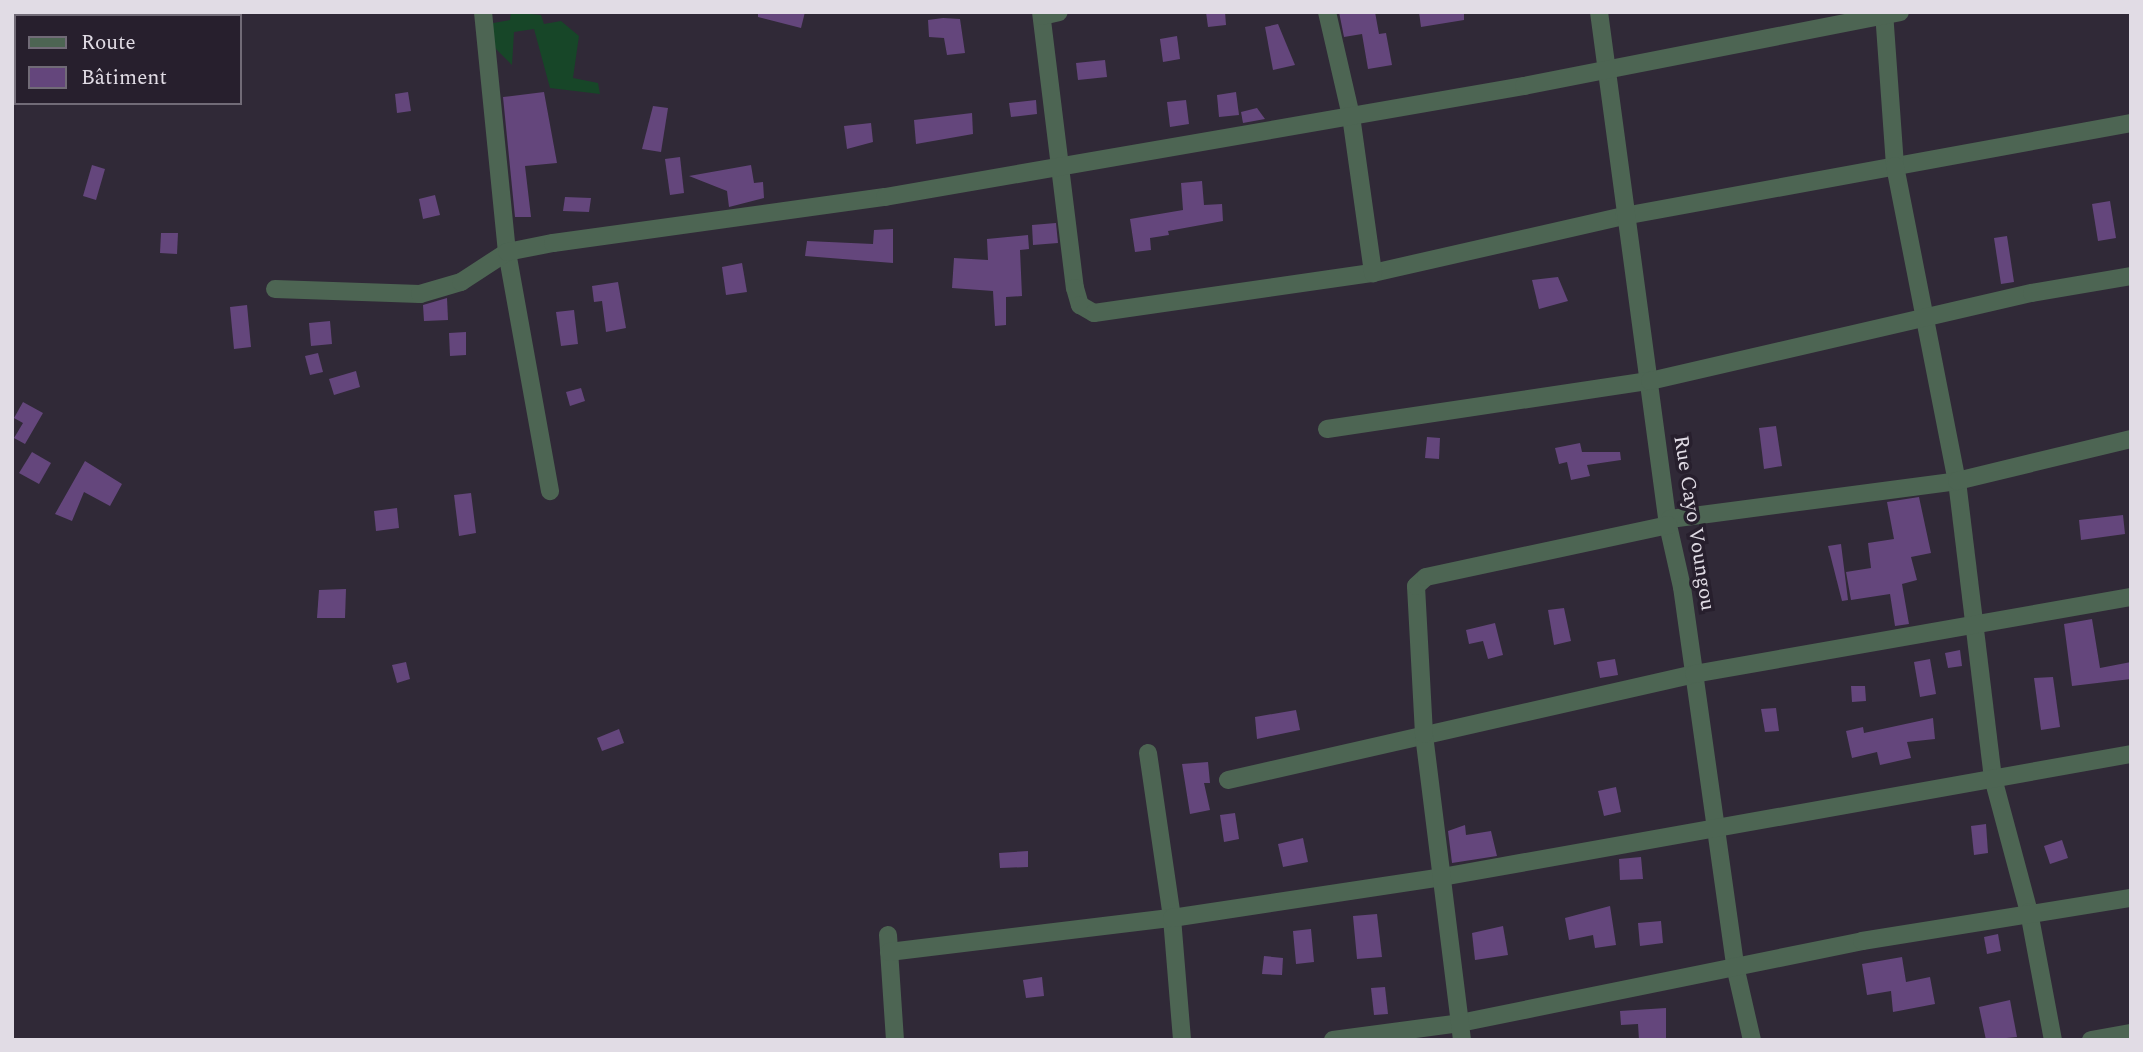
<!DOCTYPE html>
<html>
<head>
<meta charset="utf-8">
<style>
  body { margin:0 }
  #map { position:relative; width:2143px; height:1052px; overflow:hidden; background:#302937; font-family:Spectral,serif }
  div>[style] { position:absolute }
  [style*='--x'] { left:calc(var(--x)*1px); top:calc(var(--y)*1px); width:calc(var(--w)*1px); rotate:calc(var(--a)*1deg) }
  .green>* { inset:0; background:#174628 }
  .building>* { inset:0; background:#64467c }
  .street>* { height:18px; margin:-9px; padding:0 9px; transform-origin:9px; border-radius:9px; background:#4d6553 }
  span { translate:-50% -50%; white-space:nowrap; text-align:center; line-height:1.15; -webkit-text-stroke:7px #271f2d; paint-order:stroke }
  .street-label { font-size:21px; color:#e1dce5 }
  .frame { position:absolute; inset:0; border:14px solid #e1dce5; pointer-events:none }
  .legend { position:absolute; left:14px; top:14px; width:228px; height:91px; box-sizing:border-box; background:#271f2d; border:2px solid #716b77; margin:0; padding:9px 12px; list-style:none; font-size:21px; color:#e1dce5 }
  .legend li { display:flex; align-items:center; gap:14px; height:35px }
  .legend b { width:35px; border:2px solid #716b77 }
</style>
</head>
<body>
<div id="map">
  <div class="green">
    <i style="clip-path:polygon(511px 12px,541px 15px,544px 24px,561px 21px,579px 36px,573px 78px,598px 83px,600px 94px,550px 88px,534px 29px,514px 32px,512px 65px,489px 42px,488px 24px,510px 20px)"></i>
  </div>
  <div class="building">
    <i style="clip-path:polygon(758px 12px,805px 12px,801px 28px,758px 17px)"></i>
    <i style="clip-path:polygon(1206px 12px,1225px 12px,1226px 25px,1208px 27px)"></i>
    <i style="clip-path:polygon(1339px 12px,1375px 12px,1379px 34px,1386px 33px,1392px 65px,1368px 69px,1362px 34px,1344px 37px)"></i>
    <i style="clip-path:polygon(1419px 12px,1464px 12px,1464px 20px,1421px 27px)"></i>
    <i style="clip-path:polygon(943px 18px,960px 19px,965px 53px,947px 55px,944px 38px,929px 37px,928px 20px)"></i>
    <i style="clip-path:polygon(1278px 24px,1295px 65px,1273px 70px,1265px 27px)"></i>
    <i style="clip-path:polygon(1177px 36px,1180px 59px,1163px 62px,1160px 39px)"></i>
    <i style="clip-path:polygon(1105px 60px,1107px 77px,1078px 80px,1076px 63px)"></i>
    <i style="clip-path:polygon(408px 92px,411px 111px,397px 113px,395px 94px)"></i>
    <i style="clip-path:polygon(544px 92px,557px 163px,525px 166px,531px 217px,515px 217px,503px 97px)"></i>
    <i style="clip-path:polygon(1236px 92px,1239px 115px,1219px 117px,1217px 95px)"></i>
    <i style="clip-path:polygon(1036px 100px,1037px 114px,1011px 117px,1009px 103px)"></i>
    <i style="clip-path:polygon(1186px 100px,1189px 124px,1170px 127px,1167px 102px)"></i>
    <i style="clip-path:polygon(653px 106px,668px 108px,661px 152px,642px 149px)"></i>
    <i style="clip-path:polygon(1257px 108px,1265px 119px,1243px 123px,1241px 112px)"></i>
    <i style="clip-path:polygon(972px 113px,973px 134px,916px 144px,914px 120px)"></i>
    <i style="clip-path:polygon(871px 123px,873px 142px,847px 149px,844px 126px)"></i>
    <i style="clip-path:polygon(680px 157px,684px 193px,670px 195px,665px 159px)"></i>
    <i style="clip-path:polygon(92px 165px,105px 169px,96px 200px,83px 196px)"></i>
    <i style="clip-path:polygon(751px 165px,754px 183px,763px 182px,764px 198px,729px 207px,727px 191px,689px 176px)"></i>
    <i style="clip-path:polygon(1202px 181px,1204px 205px,1222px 204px,1223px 221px,1168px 231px,1169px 235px,1150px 238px,1151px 250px,1135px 252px,1130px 219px,1183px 210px,1181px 183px)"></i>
    <i style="clip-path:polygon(435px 195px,440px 215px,423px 219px,419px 199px)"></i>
    <i style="clip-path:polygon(565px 197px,591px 198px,589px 212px,563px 211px)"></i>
    <i style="clip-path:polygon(2110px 201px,2116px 238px,2098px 241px,2092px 204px)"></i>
    <i style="clip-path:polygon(1056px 223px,1058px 243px,1033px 245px,1032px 225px)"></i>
    <i style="clip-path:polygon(893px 229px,893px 263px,805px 256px,807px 241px,873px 244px,874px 230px)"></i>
    <i style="clip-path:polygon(161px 233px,178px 233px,177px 254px,160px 253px)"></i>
    <i style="clip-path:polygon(1028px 235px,1029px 249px,1020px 250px,1022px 296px,1006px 297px,1006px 325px,995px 326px,993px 291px,952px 288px,954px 258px,988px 260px,987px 239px)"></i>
    <i style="clip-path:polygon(2007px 236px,2014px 282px,2001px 284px,1994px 238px)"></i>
    <i style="clip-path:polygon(742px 263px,747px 292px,726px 295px,722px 267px)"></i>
    <i style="clip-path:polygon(1558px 277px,1568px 301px,1539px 309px,1532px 280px)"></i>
    <i style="clip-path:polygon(618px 282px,626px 328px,606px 332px,602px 301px,594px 302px,592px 286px)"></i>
    <i style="clip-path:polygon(447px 298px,448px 320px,424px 321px,423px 305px)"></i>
    <i style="clip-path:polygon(247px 305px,251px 347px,234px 349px,230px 307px)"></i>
    <i style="clip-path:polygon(574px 310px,578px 344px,561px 346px,556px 312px)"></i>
    <i style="clip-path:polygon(330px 321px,332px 344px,311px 346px,309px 323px)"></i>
    <i style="clip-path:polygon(466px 332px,466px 355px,450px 356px,449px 333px)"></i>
    <i style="clip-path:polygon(318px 353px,323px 372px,310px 375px,305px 356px)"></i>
    <i style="clip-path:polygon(356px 371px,360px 387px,334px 395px,329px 379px)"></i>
    <i style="clip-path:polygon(581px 388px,585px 401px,570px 406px,566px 392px)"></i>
    <i style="clip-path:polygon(23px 402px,43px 413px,25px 444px,14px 438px,23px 423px,14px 418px)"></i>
    <i style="clip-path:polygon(1776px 426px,1782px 466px,1764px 469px,1759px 428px)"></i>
    <i style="clip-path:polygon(1427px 437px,1440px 438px,1439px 459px,1425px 458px)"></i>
    <i style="clip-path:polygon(1580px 443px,1582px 452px,1620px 452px,1621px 460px,1587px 465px,1590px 476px,1571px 480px,1567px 462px,1559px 464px,1555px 448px)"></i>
    <i style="clip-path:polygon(32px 452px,51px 463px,39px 484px,19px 473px)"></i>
    <i style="clip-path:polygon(85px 461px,122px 484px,110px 506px,84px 492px,72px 521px,55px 514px)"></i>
    <i style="clip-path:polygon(471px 493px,476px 533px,459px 536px,454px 495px)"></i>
    <i style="clip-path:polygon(1919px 497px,1931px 553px,1911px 557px,1917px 580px,1902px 584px,1909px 624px,1895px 626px,1890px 594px,1851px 600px,1846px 572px,1871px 568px,1868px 543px,1894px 539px,1887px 502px)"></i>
    <i style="clip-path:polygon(397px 508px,399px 528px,376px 531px,374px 511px)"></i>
    <i style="clip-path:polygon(2123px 515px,2125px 534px,2081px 540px,2079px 520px)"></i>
    <i style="clip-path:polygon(1841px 544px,1848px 600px,1842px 601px,1828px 546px)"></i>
    <i style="clip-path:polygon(346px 589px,345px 618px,317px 618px,319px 590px)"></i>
    <i style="clip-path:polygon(1564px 608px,1571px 641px,1554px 645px,1548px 610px)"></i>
    <i style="clip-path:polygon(2092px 619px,2100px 668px,2131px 662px,2131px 679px,2072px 686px,2064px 624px)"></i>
    <i style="clip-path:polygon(1495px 623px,1503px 655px,1488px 659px,1483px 641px,1469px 644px,1466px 630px)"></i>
    <i style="clip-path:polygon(1960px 650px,1962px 666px,1948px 668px,1945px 653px)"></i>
    <i style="clip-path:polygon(1615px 659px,1618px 675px,1600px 678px,1597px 662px)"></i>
    <i style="clip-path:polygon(1930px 659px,1936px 694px,1920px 697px,1914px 662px)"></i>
    <i style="clip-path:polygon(406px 662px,410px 679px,397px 683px,392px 665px)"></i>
    <i style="clip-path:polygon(2053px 677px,2060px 727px,2041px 730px,2034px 678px)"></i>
    <i style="clip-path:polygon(1851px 686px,1865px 686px,1866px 701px,1852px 702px)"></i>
    <i style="clip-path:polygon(1776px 708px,1779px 731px,1765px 732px,1761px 709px)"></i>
    <i style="clip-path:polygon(1296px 710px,1300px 730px,1257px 739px,1255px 717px)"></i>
    <i style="clip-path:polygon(1933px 718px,1935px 739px,1907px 742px,1911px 758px,1880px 765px,1877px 752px,1852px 758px,1846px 731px,1863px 727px,1864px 733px)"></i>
    <i style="clip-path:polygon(619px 729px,624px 743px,602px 751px,597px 738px)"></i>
    <i style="clip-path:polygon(1208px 762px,1210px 783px,1204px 783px,1210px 810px,1190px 814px,1182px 764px)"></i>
    <i style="clip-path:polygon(1616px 787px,1621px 812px,1604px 816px,1598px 791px)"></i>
    <i style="clip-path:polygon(1235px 813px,1239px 839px,1224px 842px,1220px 815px)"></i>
    <i style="clip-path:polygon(1986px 824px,1988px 853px,1974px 855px,1971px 826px)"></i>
    <i style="clip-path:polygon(1465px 825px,1466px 835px,1491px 831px,1497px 856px,1452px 863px,1448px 831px)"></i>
    <i style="clip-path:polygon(1303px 838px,1308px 862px,1283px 867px,1278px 844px)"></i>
    <i style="clip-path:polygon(2062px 840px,2068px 858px,2050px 864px,2044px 846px)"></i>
    <i style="clip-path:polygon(1028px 851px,1028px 867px,1000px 868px,999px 853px)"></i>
    <i style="clip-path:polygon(1641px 857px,1643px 879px,1620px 880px,1619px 859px)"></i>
    <i style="clip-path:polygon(1610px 906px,1616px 945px,1595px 948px,1593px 935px,1569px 940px,1565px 918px)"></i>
    <i style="clip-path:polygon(1377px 914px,1382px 957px,1357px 959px,1353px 916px)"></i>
    <i style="clip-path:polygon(1661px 921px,1663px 943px,1640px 946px,1638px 923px)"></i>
    <i style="clip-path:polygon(1503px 926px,1508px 955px,1475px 960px,1472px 933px)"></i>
    <i style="clip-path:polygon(1311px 929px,1314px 962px,1296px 964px,1293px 931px)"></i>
    <i style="clip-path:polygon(1998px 934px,2001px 951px,1987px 954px,1984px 937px)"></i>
    <i style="clip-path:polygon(1264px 956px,1283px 958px,1282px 975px,1262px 974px)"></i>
    <i style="clip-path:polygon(1902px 957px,1906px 982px,1930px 977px,1935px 1004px,1893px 1012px,1891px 991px,1867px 995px,1862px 964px)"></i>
    <i style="clip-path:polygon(1042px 977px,1044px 996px,1026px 998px,1023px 980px)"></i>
    <i style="clip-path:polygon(1385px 987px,1388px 1014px,1374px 1015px,1371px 988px)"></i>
    <i style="clip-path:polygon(2010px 1000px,2017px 1037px,1986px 1040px,1979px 1007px)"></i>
    <i style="clip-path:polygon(1666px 1008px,1666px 1040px,1639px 1040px,1638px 1024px,1621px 1025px,1620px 1011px)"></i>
  </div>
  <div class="street">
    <i style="--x:483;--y:12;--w:241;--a:84.3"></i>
    <i style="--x:507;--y:252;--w:243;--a:79.8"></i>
    <i style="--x:1041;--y:12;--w:278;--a:83"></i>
    <i style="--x:1075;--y:288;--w:18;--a:74"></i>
    <i style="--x:1080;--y:305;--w:16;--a:30"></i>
    <i style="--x:1094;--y:313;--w:282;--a:-8.2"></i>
    <i style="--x:1373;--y:273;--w:257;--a:-12.8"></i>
    <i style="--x:1624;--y:216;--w:515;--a:-10.39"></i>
    <i style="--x:1327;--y:12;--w:107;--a:77"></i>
    <i style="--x:1351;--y:116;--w:159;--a:82"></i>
    <i style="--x:1599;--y:12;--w:518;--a:82.34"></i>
    <i style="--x:1668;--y:525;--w:64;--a:77.3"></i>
    <i style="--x:1682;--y:587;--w:383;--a:82"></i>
    <i style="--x:1735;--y:966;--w:76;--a:77.1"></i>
    <i style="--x:1884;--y:12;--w:154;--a:85.9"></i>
    <i style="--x:1895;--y:166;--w:321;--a:78.9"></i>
    <i style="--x:1957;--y:481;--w:299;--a:83.1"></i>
    <i style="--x:1993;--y:778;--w:139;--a:75"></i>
    <i style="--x:2029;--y:912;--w:130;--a:79.4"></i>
    <i style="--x:1042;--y:16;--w:17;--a:-13"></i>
    <i style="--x:275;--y:289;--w:145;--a:2"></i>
    <i style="--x:420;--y:294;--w:43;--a:-16.3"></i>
    <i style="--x:461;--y:282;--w:55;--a:-33.1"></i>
    <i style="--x:507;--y:252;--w:47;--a:-11.1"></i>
    <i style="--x:553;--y:243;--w:335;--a:-7.9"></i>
    <i style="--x:885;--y:197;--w:649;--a:-9.85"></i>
    <i style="--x:1524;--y:86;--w:383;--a:-11.1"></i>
    <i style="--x:1327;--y:429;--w:327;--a:-8.5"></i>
    <i style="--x:1650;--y:381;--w:392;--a:-13"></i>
    <i style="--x:2032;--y:293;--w:100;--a:-9.7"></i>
    <i style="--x:1670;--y:519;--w:290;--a:-7.5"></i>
    <i style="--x:1957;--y:481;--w:179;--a:-13.6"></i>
    <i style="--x:1148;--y:753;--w:167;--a:81.7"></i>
    <i style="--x:1172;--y:918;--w:122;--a:85.3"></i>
    <i style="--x:1228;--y:780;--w:478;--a:-12.8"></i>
    <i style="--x:1694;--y:674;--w:444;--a:-10"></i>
    <i style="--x:888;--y:935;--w:105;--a:86.2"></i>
    <i style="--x:889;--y:952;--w:285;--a:-6.9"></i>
    <i style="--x:1172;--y:918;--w:273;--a:-8.6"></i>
    <i style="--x:1442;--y:877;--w:700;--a:-10.12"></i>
    <i style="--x:1333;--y:1040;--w:128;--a:-7.6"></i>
    <i style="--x:1460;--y:1023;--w:410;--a:-11.5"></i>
    <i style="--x:1862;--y:941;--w:272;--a:-9.1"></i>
    <i style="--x:1462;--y:1040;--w:308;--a:-97.1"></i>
    <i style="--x:1424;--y:734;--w:148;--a:-93.1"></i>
    <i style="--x:1416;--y:586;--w:13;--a:-42"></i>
    <i style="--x:1426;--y:577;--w:248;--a:-12.1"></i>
    <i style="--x:2091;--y:1040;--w:41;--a:-9.9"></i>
  </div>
  <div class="street-label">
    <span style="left:1694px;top:523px;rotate:81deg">Rue Cayo Voungou</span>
  </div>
  <div class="frame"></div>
  <ul class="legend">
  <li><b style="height:9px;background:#4d6553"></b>Route</li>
  <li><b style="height:19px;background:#64467c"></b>Bâtiment</li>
  </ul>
</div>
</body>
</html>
